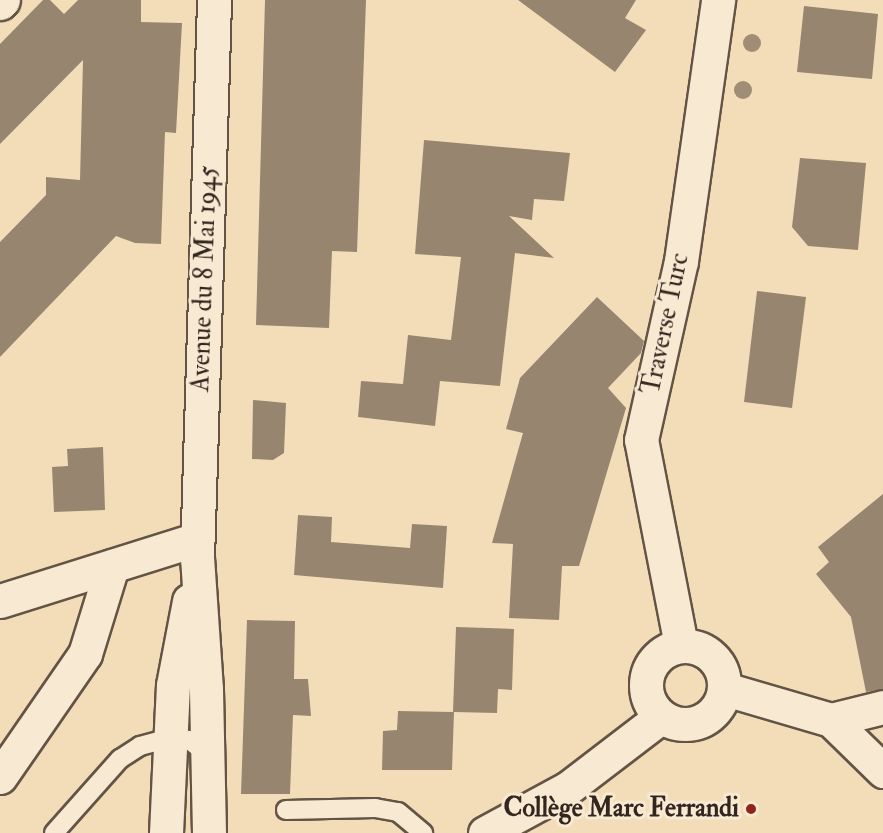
<!DOCTYPE html>
<html>
<head>
<meta charset="utf-8">
<style>
  body { margin:0 }
  #map { position:relative; width:883px; height:833px; overflow:hidden; background:#f3ddb9; font-family:"IM FELL Double Pica",serif }
  div>[style] { position:absolute }
  [style*='--x'] { left:calc(var(--x)*1px); top:calc(var(--y)*1px); width:calc(var(--w)*1px); rotate:calc(var(--a)*1deg) }
  .building>* { inset:0; background:#97856f }
  .roads { filter:drop-shadow(2px 0 #635445) drop-shadow(-2px 0 #635445) drop-shadow(0 2px #635445) drop-shadow(0 -2px #635445) }
  .service>* { height:18px; margin:-9px; padding:0 9px; transform-origin:9px; border-radius:9px; background:#f7e9d2 }
  .minor>* { height:33px; margin:-16.5px; padding:0 16.5px; transform-origin:16.5px; border-radius:16.5px; background:#f7e9d2 }
  .minor>.ring { margin:-16.5px; padding:0; box-sizing:content-box; background:none; border:33px solid #f7e9d2; border-radius:50% }
  .secondary>* { height:33px; margin:-16.5px; padding:0 16.5px; transform-origin:16.5px; border-radius:16.5px; background:#f7e9d2 }
  .trees>* { width:18px; height:18px; margin:-9px; border-radius:50%; background:#9f8d75 }
  .dots>* { width:16px; height:16px; translate:-50% -50%; box-sizing:border-box; border:3px solid #f7e9d2; border-radius:50% }
  span { translate:-50% -50%; white-space:nowrap; text-align:center; line-height:1.15; -webkit-text-stroke:6px #f7e9d2; paint-order:stroke }
  .street-label { font-size:26px; color:#33261e }
  .poi-label { font-size:26px; color:#33261e; font-weight:700 }
  .right { translate:-100% -50%; text-align:right }
</style>
</head>
<body>
<div id="map">
  <div class="building">
    <i style="clip-path:polygon(43px 0,50px 0,64px 14px,78px 0,141px 0,141px 22px,182px 23px,176px 133px,165px 132px,161px 244px,135px 243px,116px 236px,0 357px,0 242px,46px 195px,46px 177px,80px 180px,83px 60px,0 144px,0 44px)"></i>
    <i style="clip-path:polygon(265px 0,366px 0,357px 252px,332px 251px,329px 328px,256px 325px)"></i>
    <i style="clip-path:polygon(518px 0,636px 0,625px 18px,646px 30px,615px 72px)"></i>
    <i style="clip-path:polygon(804px 6px,878px 14px,872px 79px,797px 72px)"></i>
    <i style="clip-path:polygon(424px 140px,570px 153px,564px 201px,534px 199px,532px 220px,509px 216px,554px 258px,515px 253px,500px 386px,440px 381px,435px 426px,358px 417px,361px 381px,403px 384px,408px 335px,451px 340px,461px 257px,415px 254px)"></i>
    <i style="clip-path:polygon(800px 158px,866px 163px,858px 250px,808px 246px,792px 227px)"></i>
    <i style="clip-path:polygon(757px 291px,806px 297px,792px 408px,744px 402px)"></i>
    <i style="clip-path:polygon(597px 297px,644px 341px,641px 353px,608px 388px,626px 408px,579px 566px,562px 566px,559px 620px,509px 618px,513px 544px,492px 543px,523px 433px,506px 429px,520px 378px)"></i>
    <i style="clip-path:polygon(253px 400px,286px 403px,284px 453px,273px 460px,252px 459px)"></i>
    <i style="clip-path:polygon(103px 447px,105px 510px,54px 512px,52px 467px,68px 466px,67px 449px)"></i>
    <i style="clip-path:polygon(883px 494px,883px 689px,866px 692px,851px 617px,816px 574px,829px 562px,818px 547px)"></i>
    <i style="clip-path:polygon(298px 515px,332px 517px,331px 542px,410px 548px,412px 524px,447px 526px,443px 588px,294px 575px)"></i>
    <i style="clip-path:polygon(247px 620px,295px 621px,294px 679px,308px 679px,311px 716px,293px 715px,290px 794px,241px 794px)"></i>
    <i style="clip-path:polygon(456px 627px,514px 629px,512px 690px,498px 689px,497px 713px,454px 712px,452px 770px,382px 770px,383px 731px,397px 730px,398px 711px,453px 712px)"></i>
  </div>
  <div class="roads">
    <div class="service">
      <i style="--x:286;--y:810;--w:89;--a:-1.3"></i>
      <i style="--x:375;--y:808;--w:23;--a:10"></i>
      <i style="--x:398;--y:812;--w:33;--a:40"></i>
      <i style="--x:54;--y:833;--w:99;--a:-48.3"></i>
      <i style="--x:120;--y:759;--w:24;--a:-33"></i>
      <i style="--x:140;--y:746;--w:31;--a:-15"></i>
      <i style="--x:170;--y:738;--w:19;--a:6"></i>
      <i style="--x:189;--y:740;--w:24;--a:38"></i>
    </div>
    <div class="minor">
      <i style="--x:0;--y:3;--w:4;--a:-45"></i>
      <i style="--x:0;--y:601;--w:207;--a:-17.4"></i>
      <i style="--x:681;--y:645;--w:209;--a:-101"></i>
      <i style="--x:641;--y:440;--w:183;--a:-77.4"></i>
      <i style="--x:681;--y:261;--w:264;--a:-81.9"></i>
      <i class="ring" style="left:646px;top:646px;width:45px;height:45px"></i>
      <i style="--x:725;--y:689;--w:110;--a:16.3"></i>
      <i style="--x:831;--y:720;--w:54;--a:-14"></i>
      <i style="--x:831;--y:720;--w:73;--a:44.4"></i>
      <i style="--x:0;--y:777;--w:150;--a:-55.4"></i>
      <i style="--x:85;--y:654;--w:92;--a:-72.9"></i>
      <i style="--x:485;--y:833;--w:94;--a:-28.5"></i>
      <i style="--x:568;--y:788;--w:117;--a:-37.4"></i>
    </div>
    <div class="secondary">
      <i style="--x:166;--y:833;--w:148;--a:-87.3"></i>
      <i style="--x:173;--y:685;--w:86;--a:-79.2"></i>
      <i style="--x:209;--y:833;--w:144;--a:-91.2"></i>
      <i style="--x:206;--y:689;--w:131;--a:-93.9"></i>
      <i style="--x:197;--y:558;--w:558;--a:-88.25"></i>
    </div>
  </div>
  <div class="trees">
    <i style="left:752px;top:43px"></i>
    <i style="left:743px;top:90px"></i>
  </div>
  <div class="dots">
    <i style="left:751px;top:809px;background:#8f2418"></i>
  </div>
  <div class="street-label">
    <span style="left:205px;top:279px;rotate:-88deg">Avenue du 8 Mai 1945</span>
    <span style="left:666px;top:324px;rotate:-78deg">Traverse Turc</span>
  </div>
  <div class="poi-label">
    <span class="right" style="left:739px;top:809px">Collège Marc Ferrandi</span>
  </div>
</div>
</body>
</html>
